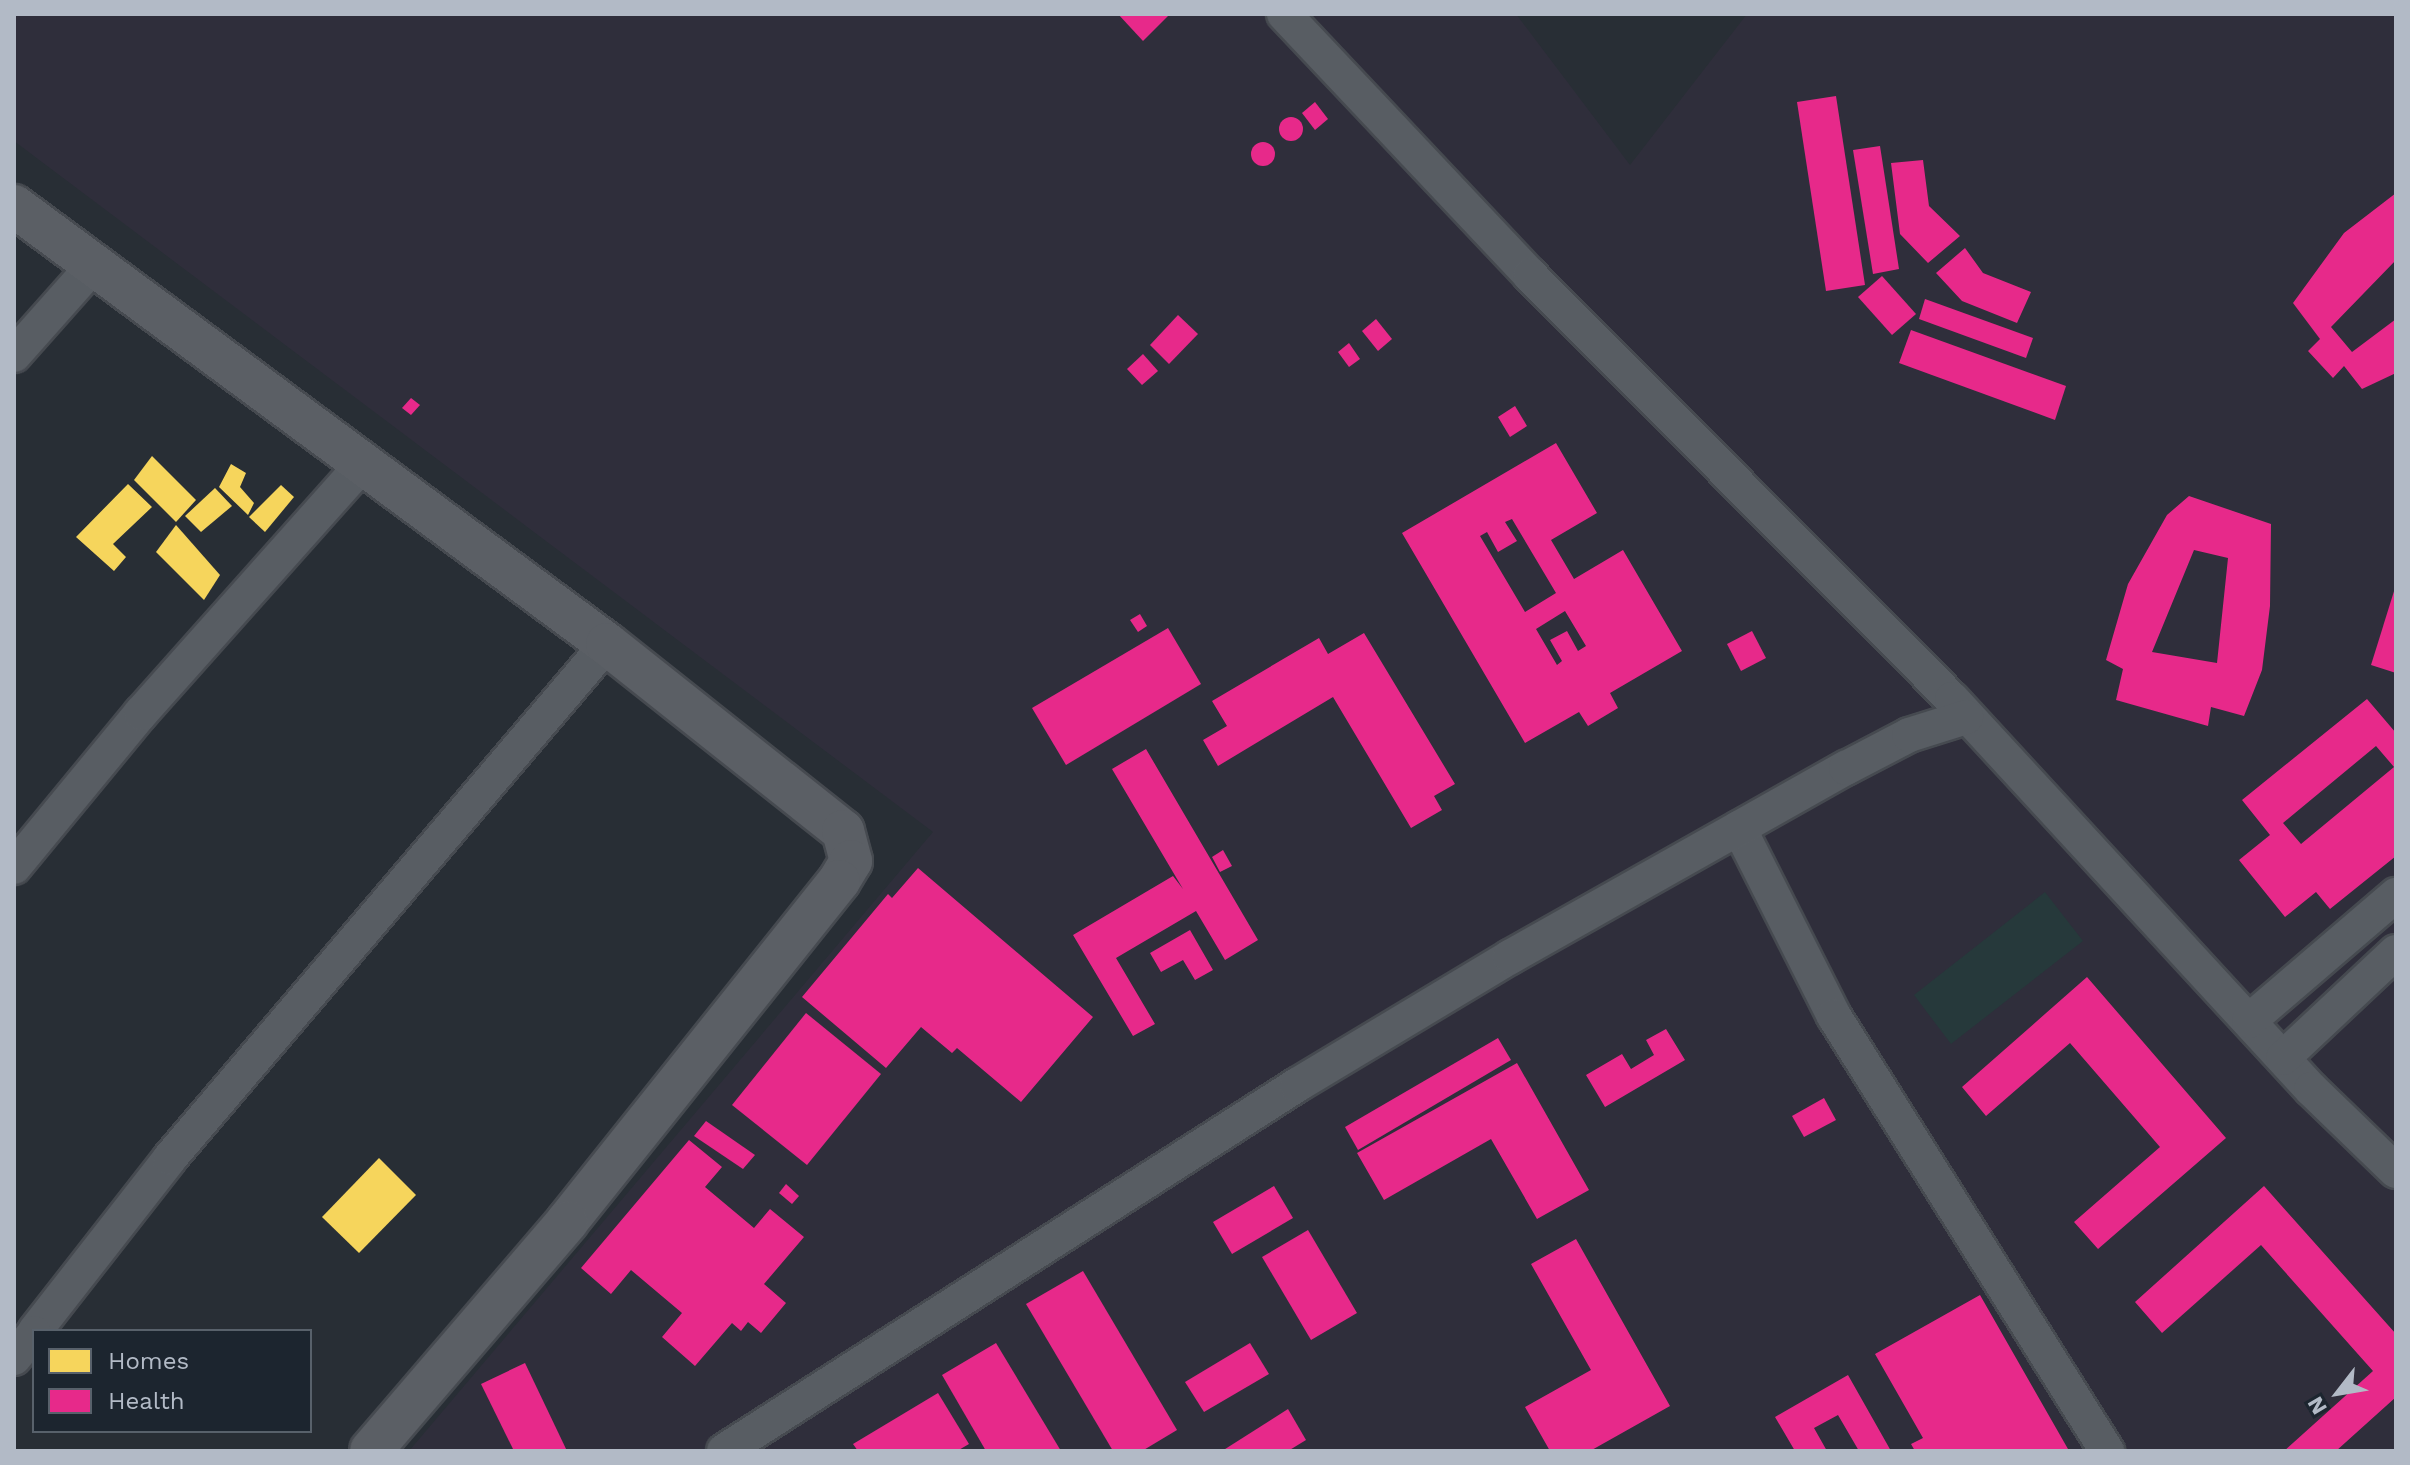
<!DOCTYPE html>
<html>
<head>
<meta charset="utf-8">
<style>
  body { margin:0 }
  #map { position:relative; width:2410px; height:1465px; overflow:hidden; background:#282e35; font-family:"Work Sans",sans-serif }
  div>[style] { position:absolute }
  [style*='--x'] { left:calc(var(--x)*1px); top:calc(var(--y)*1px); width:calc(var(--w)*1px); rotate:calc(var(--a)*1deg) }
  .medical>* { inset:0; background:#2f2e3b }
  .green>* { inset:0; background:#26393b }
  .homes>* { inset:0; background:#f6d55c }
  .health>* { inset:0; background:#e7298a }
  .round { border-radius:50% }
  .roads { filter:drop-shadow(2px 0 #464a50) drop-shadow(-2px 0 #464a50) drop-shadow(0 2px #464a50) drop-shadow(0 -2px #464a50) }
  .minor>* { height:34px; margin:-17px; padding:0 17px; transform-origin:17px; border-radius:17px; background:#585d63 }
  .major>* { height:42px; margin:-21px; padding:0 21px; transform-origin:21px; border-radius:21px; background:#5b5f65 }
  span { translate:-50% -50%; white-space:nowrap; text-align:center; line-height:1.15; -webkit-text-stroke:8px #1c252f; paint-order:stroke }
  .frame { position:absolute; inset:0; border:16px solid #b2bac6; pointer-events:none }
  .legend { position:absolute; left:32px; top:1329px; width:280px; height:104px; box-sizing:border-box; background:#1c252f; border:2px solid #58616b; margin:0; padding:10px 14px; list-style:none; font-size:24px; color:#b2bac6 }
  .legend li { display:flex; align-items:center; gap:16px; height:40px }
  .legend b { width:40px; border:2px solid #58616b }
  .north { position:absolute; left:2298px; top:1353px; width:80px; height:80px; -webkit-text-stroke:6px #1c252f; paint-order:stroke; rotate:239deg; font-size:22px; font-weight:700; line-height:32px; text-align:center; color:#b2bac6 }
  .north::after { content:''; display:block; margin:auto; width:28px; height:36px; background:#b2bac6; clip-path:polygon(50% 0,100% 100%,50% 72%,0 100%) }
</style>
</head>
<body>
<div id="map">
  <div class="medical">
    <i style="clip-path:polygon(14px 14px,1516px 14px,1630px 165px,1747px 14px,2396px 14px,2396px 1451px,409px 1451px,933px 832px,14px 141px)"></i>
  </div>
  <div class="green">
    <i style="clip-path:polygon(2045px 892px,2083px 941px,1951px 1044px,1914px 995px)"></i>
  </div>
  <div class="homes">
    <i style="clip-path:polygon(152px 456px,196px 500px,176px 522px,134px 480px)"></i>
    <i style="clip-path:polygon(231px 464px,246px 473px,240px 487px,254px 503px,248px 515px,219px 487px)"></i>
    <i style="clip-path:polygon(128px 484px,152px 507px,113px 544px,126px 557px,114px 571px,76px 537px)"></i>
    <i style="clip-path:polygon(281px 485px,294px 497px,265px 532px,249px 517px)"></i>
    <i style="clip-path:polygon(215px 488px,232px 506px,201px 532px,185px 516px)"></i>
    <i style="clip-path:polygon(176px 525px,220px 575px,204px 600px,156px 552px)"></i>
    <i style="clip-path:polygon(379px 1158px,416px 1195px,359px 1253px,322px 1217px)"></i>
  </div>
  <div class="health">
    <i style="clip-path:polygon(1118px 14px,1170px 14px,1143px 41px)"></i>
    <i style="clip-path:polygon(1836px 96px,1865px 285px,1826px 291px,1797px 102px)"></i>
    <i style="clip-path:polygon(1315px 102px,1328px 119px,1315px 130px,1302px 113px)"></i>
    <i class="round" style="left:1279px;top:117px;width:24px;height:24px"></i>
    <i class="round" style="left:1251px;top:142px;width:24px;height:24px"></i>
    <i style="clip-path:polygon(1880px 146px,1899px 269px,1873px 274px,1853px 150px)"></i>
    <i style="clip-path:polygon(1923px 160px,1929px 206px,1960px 236px,1928px 263px,1900px 234px,1891px 163px)"></i>
    <i style="clip-path:polygon(2396px 193px,2396px 260px,2331px 327px,2352px 352px,2396px 319px,2396px 373px,2362px 389px,2344px 366px,2333px 378px,2308px 351px,2320px 339px,2293px 303px,2344px 233px)"></i>
    <i style="clip-path:polygon(1965px 248px,1983px 273px,2031px 292px,2017px 323px,1962px 301px,1936px 273px)"></i>
    <i style="clip-path:polygon(1882px 276px,1916px 314px,1892px 335px,1858px 297px)"></i>
    <i style="clip-path:polygon(1925px 299px,2033px 338px,2026px 358px,1919px 319px)"></i>
    <i style="clip-path:polygon(1178px 315px,1198px 334px,1169px 364px,1150px 345px)"></i>
    <i style="clip-path:polygon(1376px 319px,1392px 339px,1378px 351px,1362px 331px)"></i>
    <i style="clip-path:polygon(1911px 330px,2066px 386px,2055px 420px,1899px 363px)"></i>
    <i style="clip-path:polygon(1349px 343px,1360px 359px,1349px 367px,1338px 352px)"></i>
    <i style="clip-path:polygon(1143px 354px,1158px 371px,1142px 385px,1127px 369px)"></i>
    <i style="clip-path:polygon(411px 398px,420px 405px,411px 415px,402px 408px)"></i>
    <i style="clip-path:polygon(1515px 406px,1527px 426px,1510px 437px,1498px 417px)"></i>
    <i style="clip-path:polygon(evenodd,1556px 443px,1597px 513px,1551px 540px,1574px 579px,1623px 550px,1682px 651px,1610px 693px,1618px 708px,1588px 726px,1579px 712px,1525px 743px,1402px 533px,1556px 443px,1512px 519px,1556px 593px,1525px 612px,1480px 536px,1487px 532px,1498px 552px,1517px 541px,1505px 522px,1512px 519px,1556px 443px,1565px 611px,1586px 646px,1578px 651px,1567px 631px,1550px 640px,1562px 661px,1557px 665px,1536px 629px,1565px 611px)"></i>
    <i style="clip-path:polygon(evenodd,2189px 496px,2271px 524px,2270px 606px,2262px 670px,2244px 716px,2211px 707px,2208px 726px,2116px 700px,2123px 669px,2106px 660px,2128px 584px,2167px 515px,2189px 496px,2194px 550px,2228px 558px,2217px 663px,2152px 652px,2194px 550px)"></i>
    <i style="clip-path:polygon(2395px 588px,2396px 588px,2396px 673px,2371px 665px)"></i>
    <i style="clip-path:polygon(1140px 614px,1147px 626px,1138px 632px,1130px 620px)"></i>
    <i style="clip-path:polygon(1168px 628px,1201px 684px,1066px 765px,1032px 708px)"></i>
    <i style="clip-path:polygon(1752px 631px,1766px 658px,1741px 671px,1727px 644px)"></i>
    <i style="clip-path:polygon(1364px 633px,1455px 784px,1434px 796px,1442px 810px,1411px 828px,1333px 697px,1218px 766px,1203px 740px,1227px 726px,1212px 701px,1319px 638px,1328px 654px)"></i>
    <i style="clip-path:polygon(evenodd,2367px 699px,2396px 733px,2396px 856px,2330px 909px,2316px 892px,2285px 917px,2239px 860px,2270px 835px,2242px 800px,2367px 699px,2376px 746px,2394px 767px,2301px 844px,2283px 823px,2376px 746px)"></i>
    <i style="clip-path:polygon(1146px 749px,1258px 940px,1225px 960px,1196px 911px,1116px 958px,1155px 1024px,1133px 1036px,1073px 935px,1173px 876px,1183px 889px,1112px 769px)"></i>
    <i style="clip-path:polygon(1223px 850px,1232px 866px,1220px 872px,1212px 857px)"></i>
    <i style="clip-path:polygon(918px 868px,1093px 1017px,1021px 1102px,957px 1048px,952px 1053px,921px 1027px,886px 1068px,802px 997px,888px 894px,892px 898px)"></i>
    <i style="clip-path:polygon(1190px 930px,1213px 970px,1195px 980px,1183px 960px,1161px 972px,1150px 953px)"></i>
    <i style="clip-path:polygon(2087px 977px,2226px 1138px,2098px 1249px,2074px 1222px,2160px 1147px,2070px 1043px,1986px 1116px,1962px 1087px)"></i>
    <i style="clip-path:polygon(806px 1013px,881px 1074px,807px 1165px,732px 1105px)"></i>
    <i style="clip-path:polygon(1666px 1029px,1685px 1060px,1605px 1107px,1586px 1075px,1622px 1054px,1631px 1069px,1654px 1055px,1646px 1040px)"></i>
    <i style="clip-path:polygon(1498px 1038px,1511px 1060px,1358px 1150px,1345px 1127px)"></i>
    <i style="clip-path:polygon(1517px 1063px,1589px 1190px,1537px 1219px,1491px 1139px,1384px 1200px,1357px 1153px)"></i>
    <i style="clip-path:polygon(1824px 1098px,1836px 1120px,1804px 1137px,1792px 1116px)"></i>
    <i style="clip-path:polygon(706px 1121px,755px 1155px,743px 1169px,694px 1136px)"></i>
    <i style="clip-path:polygon(689px 1140px,722px 1167px,705px 1187px,754px 1228px,770px 1209px,804px 1237px,764px 1284px,786px 1303px,761px 1333px,748px 1322px,741px 1331px,732px 1323px,695px 1366px,662px 1337px,682px 1313px,631px 1270px,611px 1294px,581px 1268px)"></i>
    <i style="clip-path:polygon(786px 1184px,799px 1196px,792px 1204px,779px 1193px)"></i>
    <i style="clip-path:polygon(1274px 1186px,1293px 1218px,1232px 1254px,1213px 1222px)"></i>
    <i style="clip-path:polygon(2264px 1186px,2396px 1334px,2396px 1397px,2336px 1451px,2284px 1451px,2373px 1371px,2261px 1245px,2162px 1333px,2135px 1302px)"></i>
    <i style="clip-path:polygon(1308px 1230px,1357px 1313px,1311px 1340px,1262px 1257px)"></i>
    <i style="clip-path:polygon(1576px 1239px,1670px 1406px,1590px 1451px,1550px 1451px,1525px 1407px,1591px 1370px,1531px 1264px)"></i>
    <i style="clip-path:polygon(1083px 1271px,1177px 1430px,1142px 1451px,1113px 1451px,1026px 1304px)"></i>
    <i style="clip-path:polygon(1980px 1295px,2068px 1449px,2065px 1451px,1915px 1451px,1911px 1444px,1923px 1438px,1875px 1354px)"></i>
    <i style="clip-path:polygon(996px 1343px,1061px 1451px,986px 1451px,942px 1375px)"></i>
    <i style="clip-path:polygon(1250px 1343px,1269px 1374px,1204px 1412px,1185px 1382px)"></i>
    <i style="clip-path:polygon(525px 1363px,567px 1451px,514px 1451px,481px 1384px)"></i>
    <i style="clip-path:polygon(1848px 1375px,1891px 1451px,1859px 1451px,1838px 1415px,1814px 1428px,1827px 1451px,1795px 1451px,1775px 1417px)"></i>
    <i style="clip-path:polygon(938px 1393px,969px 1444px,957px 1451px,858px 1451px,853px 1444px)"></i>
    <i style="clip-path:polygon(1288px 1409px,1306px 1440px,1288px 1451px,1222px 1451px)"></i>
  </div>
  <div class="roads">
    <div class="minor">
      <i style="--x:1284;--y:14;--w:359;--a:46.7"></i>
      <i style="--x:1530;--y:275;--w:598;--a:45.14"></i>
      <i style="--x:1952;--y:699;--w:530;--a:47.37"></i>
      <i style="--x:2311;--y:1089;--w:118;--a:44"></i>
      <i style="--x:14;--y:355;--w:119;--a:-48.4"></i>
      <i style="--x:1739;--y:828;--w:211;--a:63.2"></i>
      <i style="--x:1834;--y:1016;--w:514;--a:57.89"></i>
      <i style="--x:14;--y:867;--w:200;--a:-50.5"></i>
      <i style="--x:141;--y:713;--w:334;--a:-48.3"></i>
      <i style="--x:2249;--y:1021;--w:194;--a:-40.6"></i>
      <i style="--x:2283;--y:1058;--w:155;--a:-43.2"></i>
      <i style="--x:35;--y:1331;--w:219;--a:-52"></i>
      <i style="--x:170;--y:1158;--w:675;--a:-49.63"></i>
      <i style="--x:14;--y:1358;--w:32;--a:-51"></i>
      <i style="--x:724;--y:1451;--w:680;--a:-32.57"></i>
      <i style="--x:1297;--y:1085;--w:249;--a:-31"></i>
      <i style="--x:1510;--y:957;--w:386;--a:-29.4"></i>
      <i style="--x:1846;--y:768;--w:71;--a:-27.6"></i>
      <i style="--x:1909;--y:735;--w:60;--a:-17.5"></i>
    </div>
    <div class="major">
      <i style="--x:14;--y:206;--w:737;--a:36.45"></i>
      <i style="--x:607;--y:644;--w:301;--a:38.4"></i>
      <i style="--x:843;--y:831;--w:31;--a:75"></i>
      <i style="--x:851;--y:861;--w:23;--a:121"></i>
      <i style="--x:839;--y:881;--w:436;--a:128.6"></i>
      <i style="--x:567;--y:1222;--w:301;--a:130.6"></i>
    </div>
  </div>
  <div class="frame"></div>
  <ul class="legend">
  <li><b style="height:22px;background:#f6d55c"></b>Homes</li>
  <li><b style="height:22px;background:#e7298a"></b>Health</li>
  </ul>
  <div class="north">N</div>
</div>
</body>
</html>
